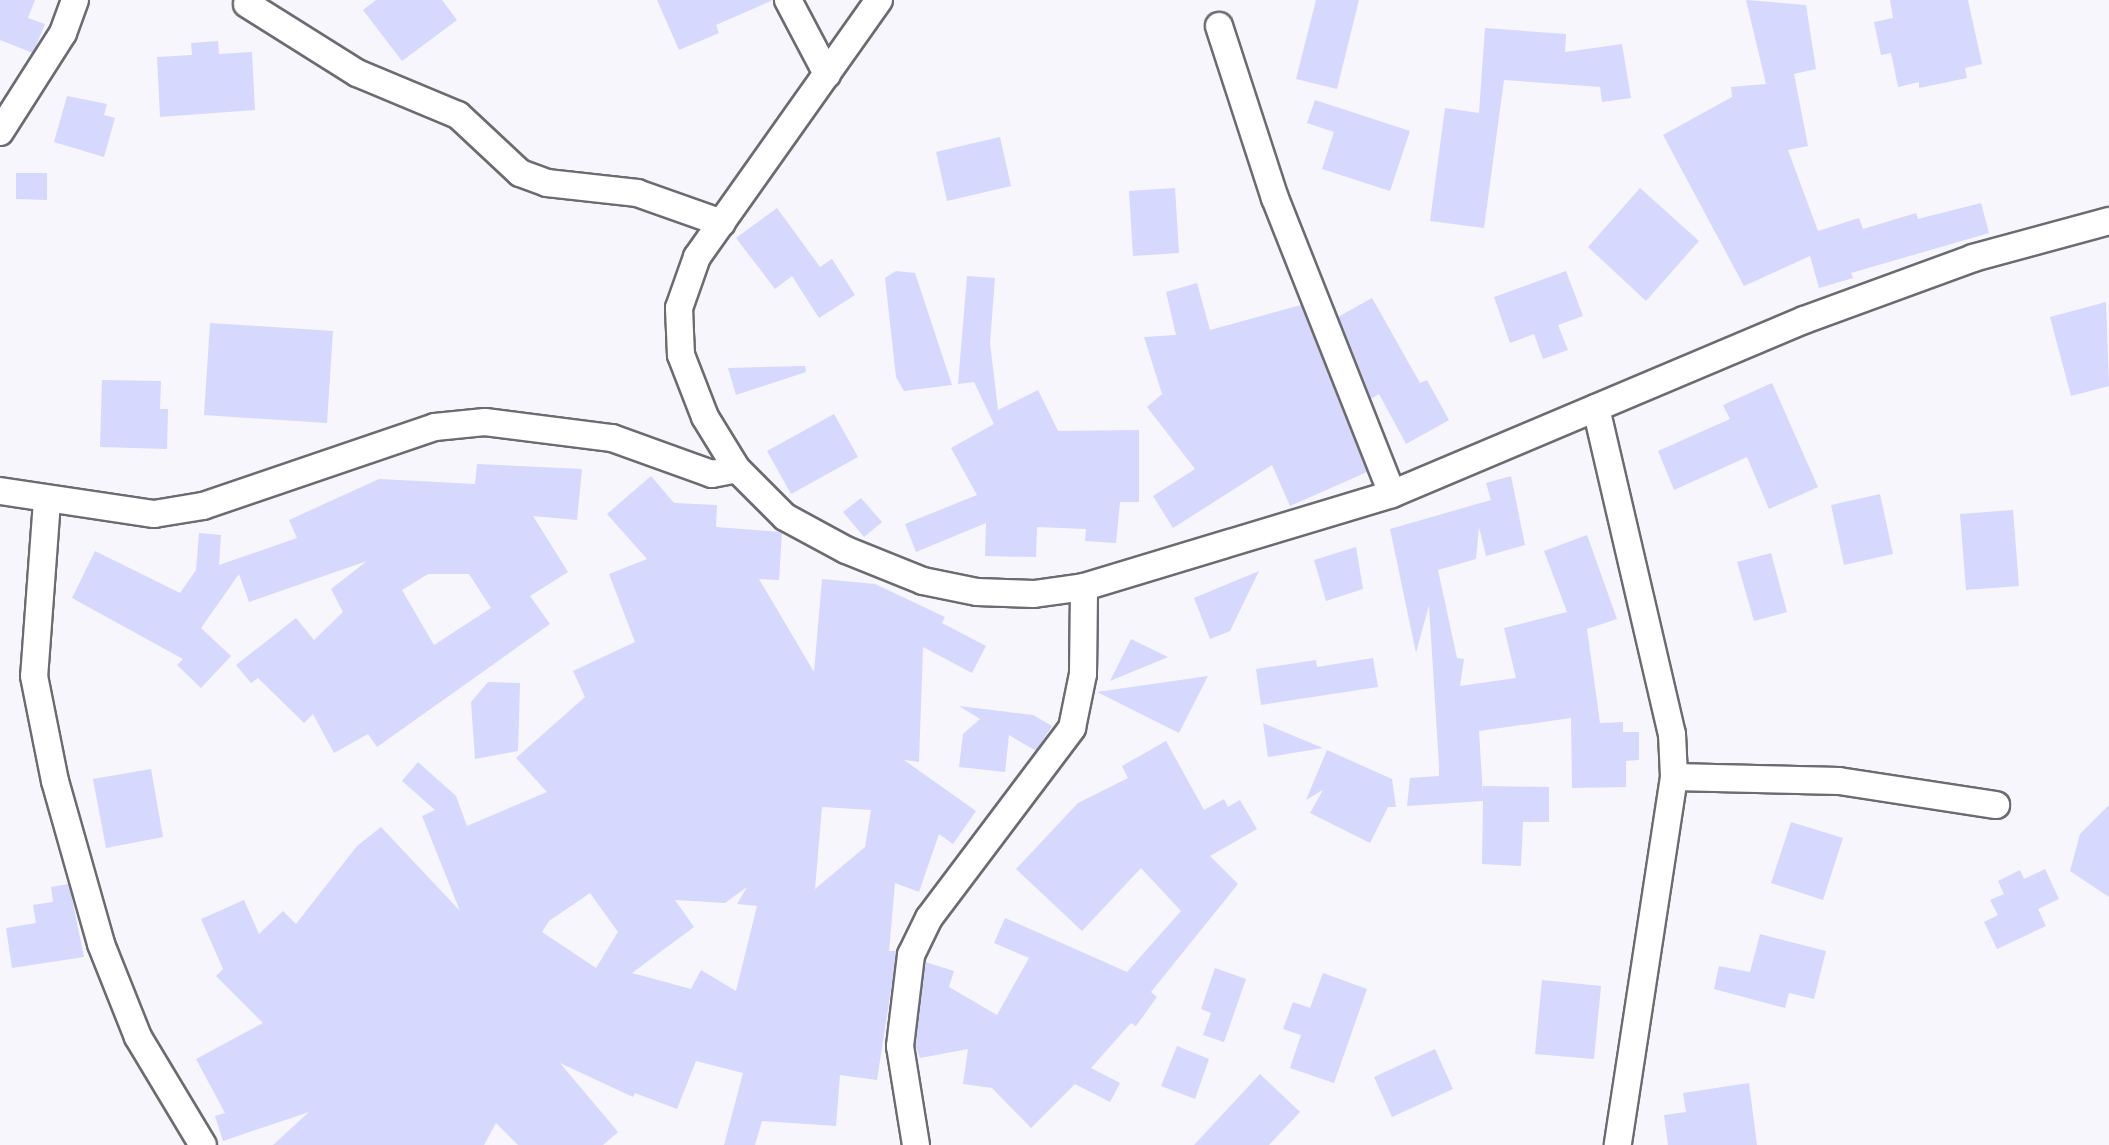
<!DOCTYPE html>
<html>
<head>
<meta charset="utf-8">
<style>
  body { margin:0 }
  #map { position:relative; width:2109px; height:1145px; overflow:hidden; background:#f6f6fc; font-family:Karla,sans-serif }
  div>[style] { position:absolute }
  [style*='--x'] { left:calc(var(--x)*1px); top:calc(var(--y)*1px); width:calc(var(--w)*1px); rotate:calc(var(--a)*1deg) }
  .building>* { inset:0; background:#d6d8fd }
  .roads { filter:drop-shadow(2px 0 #6b6c71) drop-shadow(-2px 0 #6b6c71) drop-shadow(0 2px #6b6c71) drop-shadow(0 -2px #6b6c71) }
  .minor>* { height:26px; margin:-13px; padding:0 13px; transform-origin:13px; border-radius:13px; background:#fff }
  span { translate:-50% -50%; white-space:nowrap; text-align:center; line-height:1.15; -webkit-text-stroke:4.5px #f6f6fc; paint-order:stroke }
</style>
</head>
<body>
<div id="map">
  <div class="building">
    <i style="clip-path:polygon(0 0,35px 0,28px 18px,45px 24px,33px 53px,0 40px)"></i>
    <i style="clip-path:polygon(376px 0,442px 0,457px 20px,402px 61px,363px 10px)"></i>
    <i style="clip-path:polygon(657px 0,773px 0,716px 25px,719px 33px,679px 50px)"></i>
    <i style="clip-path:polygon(1316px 0,1359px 0,1337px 89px,1296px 79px)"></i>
    <i style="clip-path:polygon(1746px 0,1806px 5px,1816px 69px,1794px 74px,1808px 146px,1788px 150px,1818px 231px,1859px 218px,1863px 229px,1916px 213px,1918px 219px,1981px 203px,1989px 233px,1851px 273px,1853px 278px,1819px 288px,1810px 256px,1744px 286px,1663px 135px,1732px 97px,1731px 87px,1766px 84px)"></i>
    <i style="clip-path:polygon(1890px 0,1968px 0,1982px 64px,1965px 68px,1967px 78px,1919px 88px,1919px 82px,1898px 87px,1891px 53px,1881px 55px,1874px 22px,1893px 18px)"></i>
    <i style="clip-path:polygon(1485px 28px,1566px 34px,1565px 52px,1622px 44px,1631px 98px,1602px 102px,1600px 87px,1504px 80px,1484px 228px,1430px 221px,1445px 108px,1479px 113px)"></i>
    <i style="clip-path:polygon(218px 41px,219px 54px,252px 52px,255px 110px,160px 117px,157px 57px,192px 55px,191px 43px)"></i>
    <i style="clip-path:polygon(67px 96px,107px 104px,104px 115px,115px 118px,104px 157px,54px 142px)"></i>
    <i style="clip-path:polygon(1315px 100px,1410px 131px,1390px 191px,1322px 169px,1334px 132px,1307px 123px)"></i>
    <i style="clip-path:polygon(1000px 137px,1011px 186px,947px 201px,936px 152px)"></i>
    <i style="clip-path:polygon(16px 173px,47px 173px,47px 200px,16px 199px)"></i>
    <i style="clip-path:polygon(1175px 188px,1179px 253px,1133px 256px,1129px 191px)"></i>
    <i style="clip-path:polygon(1640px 188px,1699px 241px,1646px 301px,1588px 247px)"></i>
    <i style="clip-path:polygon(777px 208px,820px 267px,832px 259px,855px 295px,819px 318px,792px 276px,775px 289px,736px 238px)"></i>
    <i style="clip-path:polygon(896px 271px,915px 273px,952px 385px,904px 391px,896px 377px,885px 278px)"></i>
    <i style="clip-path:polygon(1566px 271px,1583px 316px,1558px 325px,1568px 350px,1543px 359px,1534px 334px,1510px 343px,1494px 297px)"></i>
    <i style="clip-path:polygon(967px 276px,995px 278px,990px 343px,998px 410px,1038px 390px,1058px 431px,1139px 430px,1139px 502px,1120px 502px,1116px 543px,1085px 541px,1086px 529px,1037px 527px,1036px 557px,985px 556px,986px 523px,916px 552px,905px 524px,977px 495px,951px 448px,994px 424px,974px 382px,958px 384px)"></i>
    <i style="clip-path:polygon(1197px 283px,1210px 330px,1301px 305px,1367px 472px,1290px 506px,1272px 465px,1173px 528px,1153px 496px,1195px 469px,1147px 407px,1162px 394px,1144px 337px,1176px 335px,1166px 292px)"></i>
    <i style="clip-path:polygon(1372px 298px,1420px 383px,1427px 380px,1449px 420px,1406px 444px,1379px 394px,1371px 399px,1338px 317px)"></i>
    <i style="clip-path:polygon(2106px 302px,2109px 386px,2071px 396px,2050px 317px)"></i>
    <i style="clip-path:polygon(210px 323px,333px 331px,327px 423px,204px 415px)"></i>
    <i style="clip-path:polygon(805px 366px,806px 372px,736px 395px,728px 368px)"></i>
    <i style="clip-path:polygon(102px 380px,161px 381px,160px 409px,168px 409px,167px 449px,100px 447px)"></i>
    <i style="clip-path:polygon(1772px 383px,1818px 487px,1769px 509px,1747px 457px,1674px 490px,1658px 451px,1730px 419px,1723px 405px)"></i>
    <i style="clip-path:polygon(834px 414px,858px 457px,791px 494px,767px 451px)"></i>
    <i style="clip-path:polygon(evenodd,477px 464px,582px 469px,577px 520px,533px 516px,568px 572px,530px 596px,550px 624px,377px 747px,368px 734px,334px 753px,313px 714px,304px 723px,258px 678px,251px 683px,236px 665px,296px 618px,314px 640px,343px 612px,331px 589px,367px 561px,249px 602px,239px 574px,201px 628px,231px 656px,201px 688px,177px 665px,183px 659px,72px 598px,95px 551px,180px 593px,196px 570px,199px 533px,221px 535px,219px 565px,297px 538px,289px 520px,379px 479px,475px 484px,477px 464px,428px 574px,469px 574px,491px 608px,434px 645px,402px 590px,428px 574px)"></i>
    <i style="clip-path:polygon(evenodd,651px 476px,674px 503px,717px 505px,716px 527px,782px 532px,779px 580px,759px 579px,814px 672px,822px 579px,875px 584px,945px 617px,942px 623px,986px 646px,972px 673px,923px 647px,919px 762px,904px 760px,976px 811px,953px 844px,939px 834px,919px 892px,895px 883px,889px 951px,897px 951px,877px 1080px,840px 1075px,836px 1126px,762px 1121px,755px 1145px,724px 1145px,743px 1073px,696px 1061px,677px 1109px,635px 1093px,633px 1097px,560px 1063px,618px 1132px,603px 1145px,518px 1145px,496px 1123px,484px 1145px,273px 1145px,309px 1112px,223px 1141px,215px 1116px,225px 1113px,196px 1059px,263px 1023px,216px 976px,223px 969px,201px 919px,244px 900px,259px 934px,283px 911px,296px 924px,357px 846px,381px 827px,460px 911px,422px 816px,435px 810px,402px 781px,418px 762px,456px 796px,467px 826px,547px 792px,516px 758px,585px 697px,573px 671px,635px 642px,609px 574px,647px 559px,607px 514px,651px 476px,822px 807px,871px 810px,865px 847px,815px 889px,822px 807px,651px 476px,747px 887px,737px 904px,757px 906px,736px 991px,701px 970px,691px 989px,632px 973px,694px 927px,675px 900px,725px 903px,747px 887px,651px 476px,590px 893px,618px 932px,596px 968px,542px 932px,549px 921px,590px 893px)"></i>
    <i style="clip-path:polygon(1511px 476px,1525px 545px,1486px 556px,1479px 527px,1476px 559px,1438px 570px,1457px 658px,1464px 659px,1460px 686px,1516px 678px,1504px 628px,1567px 612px,1544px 551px,1587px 535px,1617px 619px,1587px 629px,1600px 723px,1623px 722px,1623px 732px,1639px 732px,1639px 760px,1626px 761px,1626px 787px,1572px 788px,1571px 718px,1479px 731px,1483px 796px,1483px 786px,1549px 787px,1549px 822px,1523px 822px,1521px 866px,1482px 864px,1483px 801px,1407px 806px,1410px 778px,1439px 776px,1439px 766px,1429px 605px,1416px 653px,1390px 529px,1491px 500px,1486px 483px)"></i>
    <i style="clip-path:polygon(1880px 494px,1893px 554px,1844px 565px,1831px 505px)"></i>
    <i style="clip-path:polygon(861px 498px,882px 522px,864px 537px,843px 512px)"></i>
    <i style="clip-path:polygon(2013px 510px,2019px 586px,1966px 590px,1960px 514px)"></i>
    <i style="clip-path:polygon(1356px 547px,1363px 589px,1326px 601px,1314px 560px)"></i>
    <i style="clip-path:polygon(1771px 553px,1787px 612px,1754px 621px,1737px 562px)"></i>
    <i style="clip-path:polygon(1259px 571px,1230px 631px,1210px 639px,1194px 598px)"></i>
    <i style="clip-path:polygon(1131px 639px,1168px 657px,1110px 681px)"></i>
    <i style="clip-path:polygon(1373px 658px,1378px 687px,1261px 705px,1256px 669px,1316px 660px,1317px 667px)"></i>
    <i style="clip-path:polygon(1208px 676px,1179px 733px,1097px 692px)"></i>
    <i style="clip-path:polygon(488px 682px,520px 683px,518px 751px,475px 759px,471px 702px)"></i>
    <i style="clip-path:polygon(959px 706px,1033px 715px,1052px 726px,1036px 751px,1009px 735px,1005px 772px,959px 767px,963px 734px,980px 719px)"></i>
    <i style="clip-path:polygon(1263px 723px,1323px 748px,1268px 757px)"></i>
    <i style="clip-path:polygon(1166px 741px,1204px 810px,1224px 799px,1228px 807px,1240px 800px,1257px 829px,1210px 856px,1238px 884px,1151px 992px,1157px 997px,1136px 1026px,1131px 1023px,1091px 1068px,1120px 1083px,1110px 1102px,1075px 1084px,1031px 1128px,992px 1088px,963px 1084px,968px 1049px,920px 1058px,915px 1045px,925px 962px,954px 971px,949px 987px,997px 1015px,1029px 958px,994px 943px,1005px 918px,1127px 972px,1181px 911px,1141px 868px,1082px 931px,1016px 869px,1078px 803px,1128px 778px,1122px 766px)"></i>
    <i style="clip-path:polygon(1327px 750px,1392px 779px,1396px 807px,1388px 807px,1370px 843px,1310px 813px,1323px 790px,1306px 800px)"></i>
    <i style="clip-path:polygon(151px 769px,163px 837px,106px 848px,93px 779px)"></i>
    <i style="clip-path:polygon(2109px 805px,2109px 897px,2070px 871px,2080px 834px)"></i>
    <i style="clip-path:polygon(1791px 822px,1843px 838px,1823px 900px,1771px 883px)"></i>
    <i style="clip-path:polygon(2045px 869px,2059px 899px,2038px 909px,2046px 926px,1997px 949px,1984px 922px,1998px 915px,1990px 900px,2004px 894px,1998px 881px,2020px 870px,2024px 879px)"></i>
    <i style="clip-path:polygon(69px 884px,84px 957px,12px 968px,6px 928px,36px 923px,33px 905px,53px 902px,51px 887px)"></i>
    <i style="clip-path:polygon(1760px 934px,1826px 951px,1814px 999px,1789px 993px,1785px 1008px,1714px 989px,1719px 966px,1750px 972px)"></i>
    <i style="clip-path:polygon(1215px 968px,1246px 979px,1224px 1042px,1203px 1035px,1211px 1013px,1201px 1009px)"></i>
    <i style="clip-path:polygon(1323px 973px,1367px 989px,1334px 1083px,1290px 1068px,1301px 1035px,1283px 1029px,1293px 1002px,1310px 1008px)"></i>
    <i style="clip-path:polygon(1542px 980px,1601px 986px,1594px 1059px,1535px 1054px)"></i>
    <i style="clip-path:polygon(1177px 1046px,1209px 1059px,1195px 1099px,1161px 1086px)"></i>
    <i style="clip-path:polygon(1435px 1049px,1453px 1089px,1392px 1117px,1374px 1077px)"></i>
    <i style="clip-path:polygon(1260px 1074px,1300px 1112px,1269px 1145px,1194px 1145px)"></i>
    <i style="clip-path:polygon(1749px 1083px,1757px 1145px,1668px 1145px,1664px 1115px,1686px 1112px,1683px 1093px)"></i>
  </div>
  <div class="roads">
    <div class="minor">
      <i style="--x:788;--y:0;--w:84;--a:62.2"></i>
      <i style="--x:879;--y:0;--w:315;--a:125.3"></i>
      <i style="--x:697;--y:257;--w:54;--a:109.4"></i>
      <i style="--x:679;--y:308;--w:47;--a:87.6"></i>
      <i style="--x:681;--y:355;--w:66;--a:68.8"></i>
      <i style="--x:705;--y:417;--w:61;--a:58.4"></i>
      <i style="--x:737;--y:469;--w:68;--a:45"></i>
      <i style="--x:785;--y:517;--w:69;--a:28.4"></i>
      <i style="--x:846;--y:550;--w:83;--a:21.9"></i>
      <i style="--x:923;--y:581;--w:55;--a:11.5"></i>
      <i style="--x:977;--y:592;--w:57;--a:2"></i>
      <i style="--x:1034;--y:594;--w:50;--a:-8"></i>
      <i style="--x:1084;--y:587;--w:322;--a:-16.8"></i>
      <i style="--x:1392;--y:494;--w:447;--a:-22.9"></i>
      <i style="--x:1804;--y:320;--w:180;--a:-20.1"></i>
      <i style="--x:1973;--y:258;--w:141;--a:-15.2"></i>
      <i style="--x:247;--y:4;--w:130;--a:32.1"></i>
      <i style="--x:357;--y:73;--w:109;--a:22.6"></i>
      <i style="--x:458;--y:115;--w:85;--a:43.1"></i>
      <i style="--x:520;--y:173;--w:29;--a:20"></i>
      <i style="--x:547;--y:183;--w:91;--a:6.3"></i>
      <i style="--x:637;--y:193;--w:90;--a:19.4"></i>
      <i style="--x:1219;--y:26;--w:181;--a:72"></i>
      <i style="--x:1275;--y:198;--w:318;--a:68.4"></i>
      <i style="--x:0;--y:132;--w:117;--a:-57.5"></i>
      <i style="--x:63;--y:33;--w:35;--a:-70"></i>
      <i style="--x:1596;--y:408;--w:335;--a:76.9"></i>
      <i style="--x:1672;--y:734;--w:43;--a:87.3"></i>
      <i style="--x:1674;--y:777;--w:372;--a:98.7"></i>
      <i style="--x:0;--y:491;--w:156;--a:8.5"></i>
      <i style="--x:154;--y:514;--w:50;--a:-9.3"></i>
      <i style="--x:203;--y:506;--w:245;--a:-18.8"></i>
      <i style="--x:435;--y:427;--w:50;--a:-5.7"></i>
      <i style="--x:485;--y:422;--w:128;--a:7.2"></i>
      <i style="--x:612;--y:438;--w:106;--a:19.8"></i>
      <i style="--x:712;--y:474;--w:25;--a:-11"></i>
      <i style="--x:47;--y:501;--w:175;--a:94.2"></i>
      <i style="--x:34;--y:676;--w:107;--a:78.7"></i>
      <i style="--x:55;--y:781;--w:169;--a:74.2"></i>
      <i style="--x:101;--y:944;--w:100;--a:68.3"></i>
      <i style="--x:138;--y:1037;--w:126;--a:59"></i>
      <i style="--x:1674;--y:777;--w:165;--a:1.4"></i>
      <i style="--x:1839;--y:781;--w:159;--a:8.7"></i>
      <i style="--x:916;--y:1145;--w:100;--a:-99.2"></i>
      <i style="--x:900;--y:1046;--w:92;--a:-83.1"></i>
      <i style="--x:911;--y:955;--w:41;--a:-64.1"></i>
      <i style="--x:929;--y:918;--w:238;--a:-53"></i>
      <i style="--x:1072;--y:728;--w:55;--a:-78.5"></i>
      <i style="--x:1083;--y:674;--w:87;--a:-89.3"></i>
    </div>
  </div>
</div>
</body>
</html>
